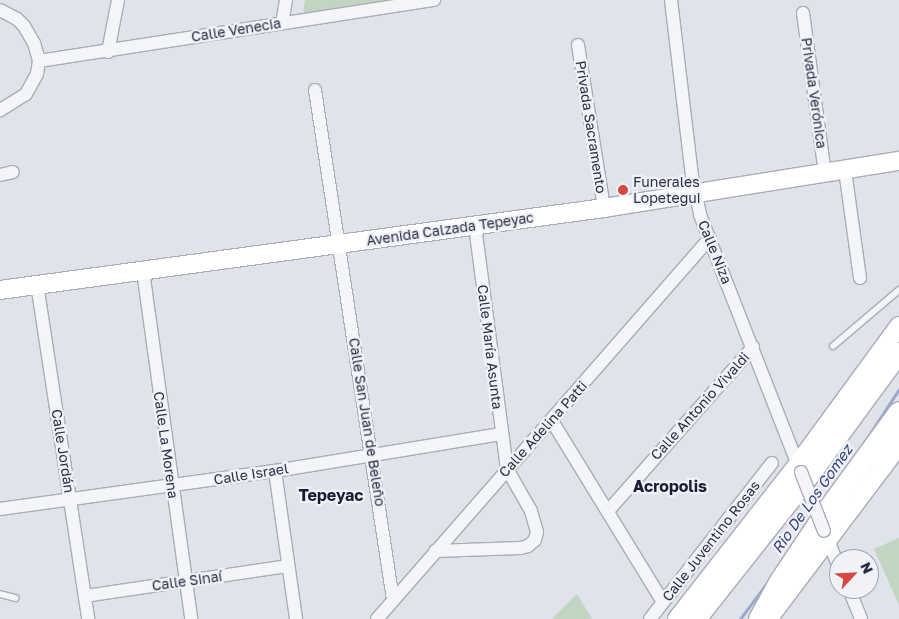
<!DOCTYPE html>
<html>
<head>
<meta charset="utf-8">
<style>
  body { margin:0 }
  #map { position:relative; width:899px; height:619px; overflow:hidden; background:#e1e3ea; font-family:"Golos Text",sans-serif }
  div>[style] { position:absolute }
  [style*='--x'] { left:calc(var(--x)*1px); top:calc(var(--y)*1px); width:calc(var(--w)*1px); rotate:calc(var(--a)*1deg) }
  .green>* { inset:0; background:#c2d5c2 }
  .stream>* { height:3px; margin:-1.5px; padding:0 1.5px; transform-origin:1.5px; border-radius:1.5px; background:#9aa8cc }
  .roads { filter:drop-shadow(1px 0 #aaacb8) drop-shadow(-1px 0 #aaacb8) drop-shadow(0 1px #aaacb8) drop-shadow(0 -1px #aaacb8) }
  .lane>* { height:6px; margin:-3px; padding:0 3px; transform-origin:3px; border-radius:3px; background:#f4f5f8 }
  .street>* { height:12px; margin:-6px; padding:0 6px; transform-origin:6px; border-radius:6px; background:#f4f5f8 }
  .secondary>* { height:18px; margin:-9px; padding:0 9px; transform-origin:9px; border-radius:9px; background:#fff }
  .primary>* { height:20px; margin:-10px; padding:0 10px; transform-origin:10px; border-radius:10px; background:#fff }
  .bridges { filter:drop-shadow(1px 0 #aaacb8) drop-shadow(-1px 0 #aaacb8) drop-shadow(0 1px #aaacb8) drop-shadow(0 -1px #aaacb8) }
  .street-bridge>* { height:12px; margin:-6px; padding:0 6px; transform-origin:6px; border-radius:6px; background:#f4f5f8 }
  .dots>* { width:14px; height:14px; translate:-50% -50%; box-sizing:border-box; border:2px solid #f1f2f8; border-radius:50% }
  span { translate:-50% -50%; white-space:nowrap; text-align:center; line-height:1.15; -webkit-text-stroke:4.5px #f1f2f8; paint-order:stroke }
  .street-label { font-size:14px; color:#282d43 }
  .poi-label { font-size:14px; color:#282d43 }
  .left { translate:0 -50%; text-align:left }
  .water-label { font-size:15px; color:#30427a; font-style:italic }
  .quarter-label { font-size:16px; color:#1a1e34; font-weight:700 }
  .north { position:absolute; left:829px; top:549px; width:50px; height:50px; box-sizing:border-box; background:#f1f2f8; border:1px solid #a1a3b0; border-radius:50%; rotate:65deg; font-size:14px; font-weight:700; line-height:20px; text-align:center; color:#282d43 }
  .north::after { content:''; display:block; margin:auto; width:18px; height:22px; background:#d6473f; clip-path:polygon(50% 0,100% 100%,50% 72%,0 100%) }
</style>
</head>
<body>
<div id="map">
  <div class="green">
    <i style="clip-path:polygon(305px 0,422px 0,303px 16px)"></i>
    <i style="clip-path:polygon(899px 538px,899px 605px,874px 549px)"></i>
    <i style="clip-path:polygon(577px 594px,592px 619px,552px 619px)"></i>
  </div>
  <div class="stream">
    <i style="--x:861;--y:447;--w:69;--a:-56.8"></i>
    <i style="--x:740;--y:619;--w:54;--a:-53.3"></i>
  </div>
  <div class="roads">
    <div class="lane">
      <i style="--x:833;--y:346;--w:87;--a:-40.3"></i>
      <i style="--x:0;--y:594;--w:16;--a:15"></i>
    </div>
    <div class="street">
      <i style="--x:671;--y:0;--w:177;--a:83.2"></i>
      <i style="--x:692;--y:176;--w:40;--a:78"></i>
      <i style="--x:700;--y:215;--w:274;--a:68.6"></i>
      <i style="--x:0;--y:10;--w:19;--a:28"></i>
      <i style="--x:17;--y:19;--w:10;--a:45"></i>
      <i style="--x:24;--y:26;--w:20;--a:60"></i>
      <i style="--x:34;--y:43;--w:19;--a:74"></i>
      <i style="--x:39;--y:61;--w:13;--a:99"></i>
      <i style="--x:37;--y:74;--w:23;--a:119"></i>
      <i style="--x:26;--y:94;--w:31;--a:148"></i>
      <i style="--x:803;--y:13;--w:162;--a:82.2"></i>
      <i style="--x:282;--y:23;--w:23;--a:-80"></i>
      <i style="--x:578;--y:45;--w:165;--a:80.9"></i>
      <i style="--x:108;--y:52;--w:53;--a:-79.1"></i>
      <i style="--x:39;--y:61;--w:400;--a:-8.8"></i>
      <i style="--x:315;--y:90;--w:516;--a:81.3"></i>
      <i style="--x:845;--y:170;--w:109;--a:82.1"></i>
      <i style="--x:0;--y:175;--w:13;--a:-13"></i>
      <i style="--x:143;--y:271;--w:351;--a:82.1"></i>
      <i style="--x:37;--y:284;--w:339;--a:81.3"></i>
      <i style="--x:552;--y:421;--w:212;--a:58.5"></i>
      <i style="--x:275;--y:471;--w:149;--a:81.9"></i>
      <i style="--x:0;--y:509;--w:278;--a:-7.9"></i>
      <i style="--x:275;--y:471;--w:229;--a:-9.3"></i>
      <i style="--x:608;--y:511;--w:219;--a:-48.5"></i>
      <i style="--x:826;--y:535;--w:35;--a:68"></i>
      <i style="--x:435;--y:551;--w:85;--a:-2"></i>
      <i style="--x:520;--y:548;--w:8;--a:-14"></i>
      <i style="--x:528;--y:546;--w:9;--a:-41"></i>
      <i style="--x:535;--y:540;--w:8;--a:-76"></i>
      <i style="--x:537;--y:532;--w:22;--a:-106"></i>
      <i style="--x:531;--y:511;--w:48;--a:-119.7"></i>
      <i style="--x:507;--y:469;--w:245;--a:-97.5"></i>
      <i style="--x:849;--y:589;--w:32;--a:68"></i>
      <i style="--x:85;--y:596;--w:205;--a:-8.4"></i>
      <i style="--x:377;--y:619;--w:506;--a:-48.85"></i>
      <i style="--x:650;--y:619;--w:198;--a:-52"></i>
    </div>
    <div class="secondary">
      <i style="--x:0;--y:290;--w:610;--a:-7.73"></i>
      <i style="--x:604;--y:208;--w:299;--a:-9.1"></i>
      <i style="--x:677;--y:619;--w:197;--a:-52"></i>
      <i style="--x:798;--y:464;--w:171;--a:-53.8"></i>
      <i style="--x:768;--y:619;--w:218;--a:-53"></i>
    </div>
    <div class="primary">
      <i style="--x:882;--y:467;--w:18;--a:-81"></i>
      <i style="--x:885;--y:449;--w:20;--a:-60"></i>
      <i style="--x:696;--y:619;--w:171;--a:-51.7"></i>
      <i style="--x:802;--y:485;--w:164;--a:-53.7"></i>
      <i style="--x:759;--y:619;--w:43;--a:-61.1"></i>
      <i style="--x:780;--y:581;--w:79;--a:-56.3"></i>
      <i style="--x:824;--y:515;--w:127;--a:-53.9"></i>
    </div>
  </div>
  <div class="bridges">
    <div class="street-bridge">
      <i style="--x:801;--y:472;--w:63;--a:68.7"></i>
    </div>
  </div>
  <div class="dots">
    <i style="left:623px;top:190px;background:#d6473f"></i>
  </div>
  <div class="street-label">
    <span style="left:236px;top:30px;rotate:-9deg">Calle Venecia</span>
    <span style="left:814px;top:93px;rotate:82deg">Privada Verónica</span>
    <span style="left:591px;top:127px;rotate:81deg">Privada Sacramento</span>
    <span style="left:450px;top:229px;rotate:-8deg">Avenida Calzada Tepeyac</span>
    <span style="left:715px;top:252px;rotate:68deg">Calle Niza</span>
    <span style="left:490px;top:347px;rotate:83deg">Calle María Asunta</span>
    <span style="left:700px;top:406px;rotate:-48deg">Calle Antonio Vivaldi</span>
    <span style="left:367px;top:422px;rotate:81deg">Calle San Juan de Beleño</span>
    <span style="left:543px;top:429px;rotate:-48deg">Calle Adelina Patti</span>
    <span style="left:166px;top:445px;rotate:82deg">Calle La Morena</span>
    <span style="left:63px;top:451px;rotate:81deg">Calle Jordán</span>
    <span style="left:251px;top:474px;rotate:-9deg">Calle Israel</span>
    <span style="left:711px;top:541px;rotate:-52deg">Calle Juventino Rosas</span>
    <span style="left:187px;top:581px;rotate:-8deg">Calle Sinaí</span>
  </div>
  <div class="poi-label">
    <span class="left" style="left:633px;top:190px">Funerales<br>Lopetegui</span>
  </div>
  <div class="water-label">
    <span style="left:812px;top:499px;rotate:-55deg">Rio De Los Gomez</span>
  </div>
  <div class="quarter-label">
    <span style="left:670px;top:486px">Acropolis</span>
    <span style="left:331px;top:495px">Tepeyac</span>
  </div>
  <div class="north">N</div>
</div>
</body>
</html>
